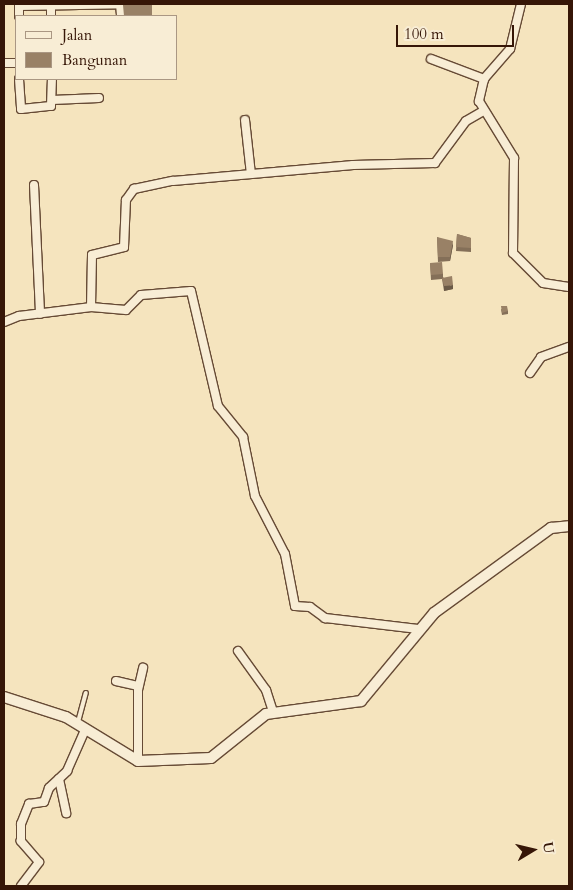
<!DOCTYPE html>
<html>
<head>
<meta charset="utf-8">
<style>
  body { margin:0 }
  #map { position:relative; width:573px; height:890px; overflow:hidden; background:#f5e4be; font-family:Cardo,serif }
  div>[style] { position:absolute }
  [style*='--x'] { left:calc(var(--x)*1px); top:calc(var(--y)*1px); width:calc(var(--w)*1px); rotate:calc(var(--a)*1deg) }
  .roads { filter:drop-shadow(1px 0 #664a35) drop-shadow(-1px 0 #664a35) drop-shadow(0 1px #664a35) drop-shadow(0 -1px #664a35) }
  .lane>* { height:4px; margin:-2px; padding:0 2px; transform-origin:2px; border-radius:2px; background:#f8edd5 }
  .street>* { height:8px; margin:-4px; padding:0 4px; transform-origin:4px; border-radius:4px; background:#f8edd5 }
  .secondary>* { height:10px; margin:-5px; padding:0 5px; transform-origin:5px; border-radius:5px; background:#f8edd5 }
  .wall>* { inset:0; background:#846f58 }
  .shaded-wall>* { inset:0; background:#6b5a47 }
  .building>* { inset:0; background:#998166 }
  span { translate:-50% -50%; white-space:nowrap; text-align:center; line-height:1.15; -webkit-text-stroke:5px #f8edd5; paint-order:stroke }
  .frame { position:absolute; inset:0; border:5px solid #361607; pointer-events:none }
  .legend { position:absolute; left:15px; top:15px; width:162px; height:65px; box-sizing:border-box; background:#f8edd5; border:1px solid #aa9783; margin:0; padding:6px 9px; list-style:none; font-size:15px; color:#361607 }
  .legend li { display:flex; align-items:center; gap:10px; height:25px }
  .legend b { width:25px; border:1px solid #aa9783 }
  .north { position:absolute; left:508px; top:825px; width:50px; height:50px; -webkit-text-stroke:4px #f8edd5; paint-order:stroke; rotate:81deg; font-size:14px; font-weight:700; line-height:20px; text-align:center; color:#361607 }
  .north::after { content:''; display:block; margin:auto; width:18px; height:22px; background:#361607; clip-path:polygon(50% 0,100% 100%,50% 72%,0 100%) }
  .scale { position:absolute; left:396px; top:25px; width:118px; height:22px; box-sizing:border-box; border:2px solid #361607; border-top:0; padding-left:6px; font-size:15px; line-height:18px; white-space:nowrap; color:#361607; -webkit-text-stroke:4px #f8edd5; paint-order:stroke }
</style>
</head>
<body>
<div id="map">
  <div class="roads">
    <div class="lane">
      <i style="--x:78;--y:722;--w:30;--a:-75"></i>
    </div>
    <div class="street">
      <i style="--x:19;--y:4;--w:12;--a:90"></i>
      <i style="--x:51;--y:4;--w:12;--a:90"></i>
      <i style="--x:120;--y:4;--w:12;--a:85"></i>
      <i style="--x:521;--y:4;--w:46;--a:103.7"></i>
      <i style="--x:510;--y:49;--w:40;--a:131"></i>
      <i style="--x:484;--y:79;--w:23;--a:103"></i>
      <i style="--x:479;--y:101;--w:67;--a:58.4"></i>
      <i style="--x:514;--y:158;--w:95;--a:90.6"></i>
      <i style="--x:513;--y:253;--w:42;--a:45"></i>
      <i style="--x:543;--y:283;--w:26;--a:9"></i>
      <i style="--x:19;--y:6;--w:122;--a:-0.9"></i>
      <i style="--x:431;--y:59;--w:57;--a:20.7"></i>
      <i style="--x:4;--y:63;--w:12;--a:0"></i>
      <i style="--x:19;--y:79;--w:30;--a:86"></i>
      <i style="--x:21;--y:109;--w:30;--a:-6"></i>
      <i style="--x:51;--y:106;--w:27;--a:-88"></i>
      <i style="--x:52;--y:100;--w:47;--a:-2.4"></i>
      <i style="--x:245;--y:120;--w:54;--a:83.7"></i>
      <i style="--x:34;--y:185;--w:129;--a:87.3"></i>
      <i style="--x:91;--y:307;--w:35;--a:5"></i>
      <i style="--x:126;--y:310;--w:21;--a:-45"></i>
      <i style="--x:141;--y:295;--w:50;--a:-4.6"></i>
      <i style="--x:191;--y:291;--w:118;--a:76.8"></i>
      <i style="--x:218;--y:406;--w:40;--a:51"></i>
      <i style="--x:243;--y:437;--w:60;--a:78.5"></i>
      <i style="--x:255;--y:496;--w:65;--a:62.7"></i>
      <i style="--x:285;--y:554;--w:53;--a:79.1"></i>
      <i style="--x:295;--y:606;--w:15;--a:4"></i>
      <i style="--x:310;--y:607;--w:19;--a:36"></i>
      <i style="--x:325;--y:618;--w:94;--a:6.7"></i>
      <i style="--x:4;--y:322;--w:16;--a:-22"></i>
      <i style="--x:19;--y:316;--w:73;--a:-7.1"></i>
      <i style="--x:91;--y:307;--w:52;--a:-88.9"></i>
      <i style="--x:92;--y:255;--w:33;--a:-14"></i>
      <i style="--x:124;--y:247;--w:47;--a:-87.6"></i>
      <i style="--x:126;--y:200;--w:14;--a:-54"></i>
      <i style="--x:134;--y:189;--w:40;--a:-12"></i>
      <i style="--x:173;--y:181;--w:181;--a:-5.1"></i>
      <i style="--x:353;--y:165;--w:82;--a:-1.4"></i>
      <i style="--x:435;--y:163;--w:52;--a:-53.6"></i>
      <i style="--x:466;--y:121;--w:20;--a:-30"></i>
      <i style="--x:530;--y:373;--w:19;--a:-55"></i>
      <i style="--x:541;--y:357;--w:30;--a:-20"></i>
      <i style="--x:238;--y:651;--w:48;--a:54.3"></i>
      <i style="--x:266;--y:690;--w:23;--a:72"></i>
      <i style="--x:116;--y:681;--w:23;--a:13"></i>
      <i style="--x:138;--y:761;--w:71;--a:-90"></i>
      <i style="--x:138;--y:690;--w:23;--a:-77"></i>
      <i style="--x:59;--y:779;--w:35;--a:78"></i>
      <i style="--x:21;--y:886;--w:30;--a:-53"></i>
      <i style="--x:39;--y:862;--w:28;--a:-131"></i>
      <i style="--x:21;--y:841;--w:17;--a:-90"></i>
      <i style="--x:21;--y:824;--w:22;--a:-68"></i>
      <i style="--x:29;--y:804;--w:15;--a:-8"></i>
      <i style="--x:44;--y:802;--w:15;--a:-70"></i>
      <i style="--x:49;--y:788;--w:25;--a:-43"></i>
      <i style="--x:67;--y:771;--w:45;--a:-66.3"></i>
    </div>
    <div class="secondary">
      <i style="--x:4;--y:697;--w:65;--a:17.9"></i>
      <i style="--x:66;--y:717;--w:84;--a:31.4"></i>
      <i style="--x:138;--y:761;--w:73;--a:-2.4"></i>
      <i style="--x:211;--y:758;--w:70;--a:-38.7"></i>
      <i style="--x:266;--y:714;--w:96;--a:-7.8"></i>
      <i style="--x:361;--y:701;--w:114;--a:-50.3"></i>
      <i style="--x:434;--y:613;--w:145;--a:-36"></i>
      <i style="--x:551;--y:528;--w:18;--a:-6"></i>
    </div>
  </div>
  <div class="wall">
    <i style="clip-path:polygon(457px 234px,471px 238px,471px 252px,456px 251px)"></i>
    <i style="clip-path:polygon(437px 237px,453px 245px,450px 261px,438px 262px)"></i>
    <i style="clip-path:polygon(430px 263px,443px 274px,443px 277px,453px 289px,444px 291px,442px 279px,431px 280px)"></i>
    <i style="clip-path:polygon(501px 309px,508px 311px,508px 314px,502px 315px)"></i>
  </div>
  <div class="shaded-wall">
    <i style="clip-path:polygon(453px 241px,453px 245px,450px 261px,450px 257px)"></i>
    <i style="clip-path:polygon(453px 285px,453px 289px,444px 291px,444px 286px)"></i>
  </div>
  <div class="building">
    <i style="clip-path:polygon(152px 4px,152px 16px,124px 16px,123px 5px)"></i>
    <i style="clip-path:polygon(457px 234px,471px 238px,471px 248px,456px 247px)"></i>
    <i style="clip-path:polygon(437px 237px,453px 241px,450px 257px,438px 257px)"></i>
    <i style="clip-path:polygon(442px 262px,443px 274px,431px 275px,430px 263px)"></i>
    <i style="clip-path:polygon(452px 276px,453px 285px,444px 286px,442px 278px)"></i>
    <i style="clip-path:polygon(501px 306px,507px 306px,508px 311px,502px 313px)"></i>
  </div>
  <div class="frame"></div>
  <ul class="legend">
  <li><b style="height:6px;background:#f8edd5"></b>Jalan</li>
  <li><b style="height:14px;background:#998166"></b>Bangunan</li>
  </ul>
  <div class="north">U</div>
  <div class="scale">100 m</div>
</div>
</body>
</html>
